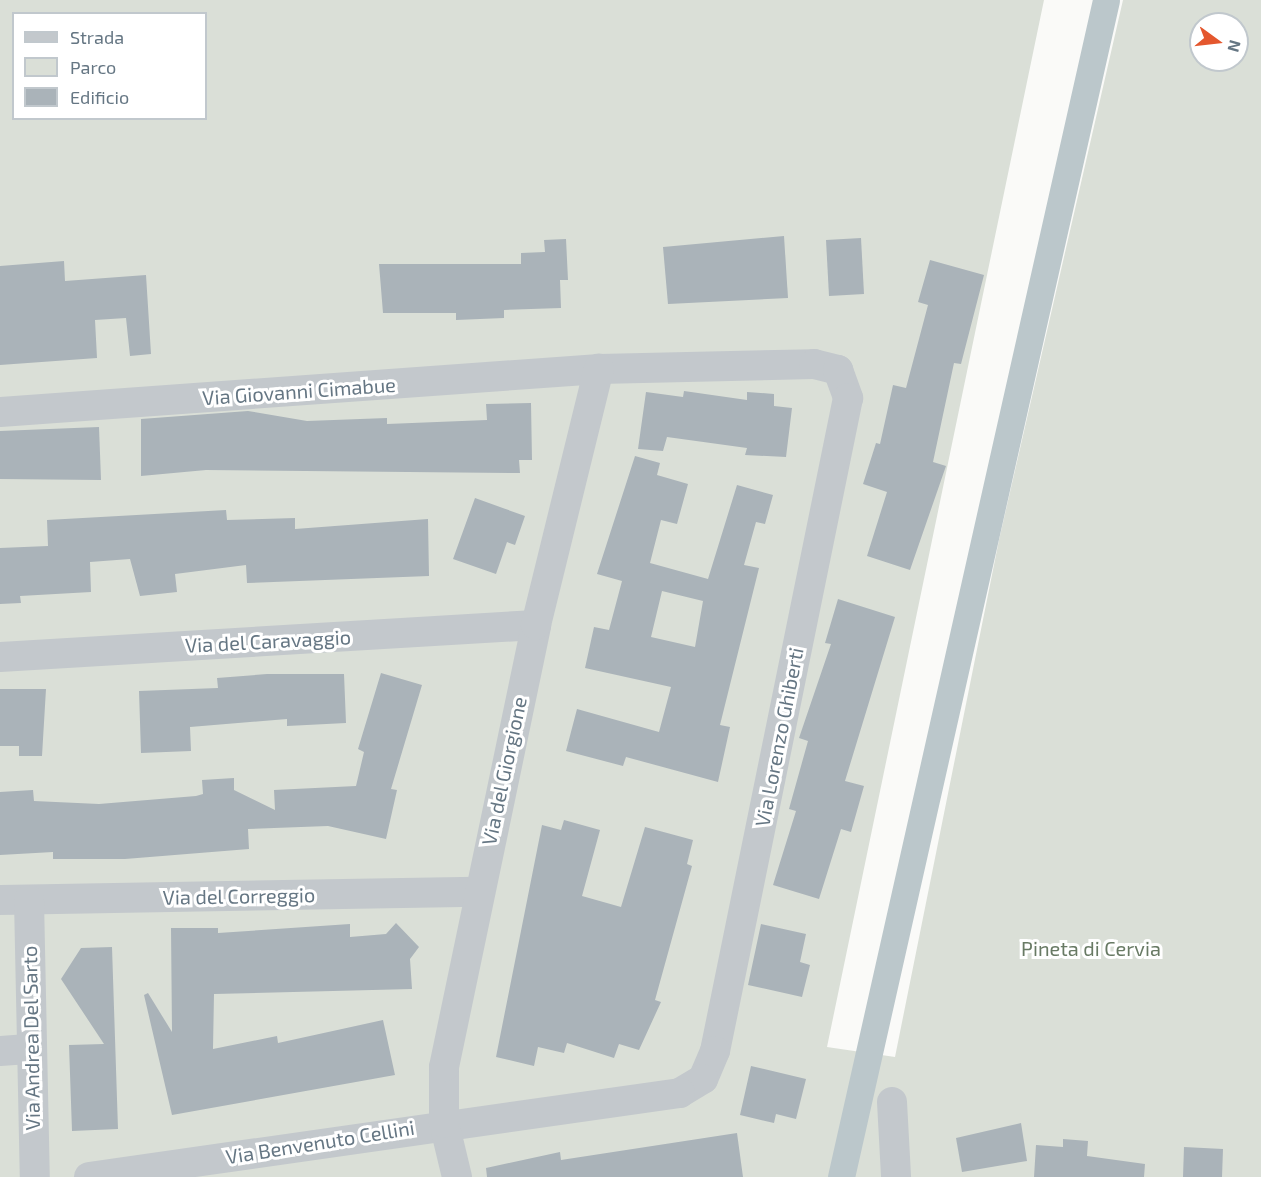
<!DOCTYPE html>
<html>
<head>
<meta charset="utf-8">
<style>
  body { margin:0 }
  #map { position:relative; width:1261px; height:1177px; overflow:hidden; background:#fafaf8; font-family:"Exo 2",sans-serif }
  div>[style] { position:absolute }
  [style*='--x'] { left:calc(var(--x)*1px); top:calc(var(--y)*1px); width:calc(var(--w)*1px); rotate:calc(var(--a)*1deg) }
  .green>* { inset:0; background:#dadfd7 }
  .canal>* { height:27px; margin:-13.5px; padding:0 13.5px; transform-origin:13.5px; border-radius:13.5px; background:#bbc7cb }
  .building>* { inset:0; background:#aab3b9 }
  .minor>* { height:30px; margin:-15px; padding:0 15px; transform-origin:15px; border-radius:15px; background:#c3c8cc }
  span { translate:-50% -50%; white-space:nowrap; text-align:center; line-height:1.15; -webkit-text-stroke:6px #fff; paint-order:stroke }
  .street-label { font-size:20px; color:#657683 }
  .park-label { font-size:20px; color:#687a64 }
  .legend { position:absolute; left:12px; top:12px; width:195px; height:108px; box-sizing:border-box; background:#fff; border:2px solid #c1c8cd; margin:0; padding:8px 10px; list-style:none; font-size:18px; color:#657683 }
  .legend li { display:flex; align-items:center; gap:12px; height:30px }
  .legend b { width:30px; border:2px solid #c1c8cd }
  .north { position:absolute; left:1189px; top:12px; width:60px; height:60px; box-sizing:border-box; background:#fff; border:2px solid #c1c8cd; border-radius:50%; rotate:105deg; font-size:16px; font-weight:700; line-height:24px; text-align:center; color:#657683 }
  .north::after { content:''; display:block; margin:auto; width:21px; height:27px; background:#e4572e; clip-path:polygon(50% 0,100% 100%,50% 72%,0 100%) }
</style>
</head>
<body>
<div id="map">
  <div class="green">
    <i style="clip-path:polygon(evenodd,0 0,1044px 0,827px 1047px,895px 1057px,999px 540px,1123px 0,1261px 0,1261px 1177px,0 1177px,0 0,14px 14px,206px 14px,206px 118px,14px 118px,14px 14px,0 0,1201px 24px,1237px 24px,1237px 60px,1201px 60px,1201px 24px)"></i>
  </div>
  <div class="canal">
    <i style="--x:841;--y:1177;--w:1206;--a:-77.31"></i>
  </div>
  <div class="building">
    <i style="clip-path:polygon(784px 236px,788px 298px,668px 304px,663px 247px)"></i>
    <i style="clip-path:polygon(861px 238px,864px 294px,829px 296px,826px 240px)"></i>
    <i style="clip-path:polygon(566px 239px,568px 280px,560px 280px,561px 308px,504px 310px,504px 318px,456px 320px,456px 313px,383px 313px,379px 264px,521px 264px,521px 253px,545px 252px,544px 240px)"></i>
    <i style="clip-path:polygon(930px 260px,984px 275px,961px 364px,954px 363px,933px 462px,946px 466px,910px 570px,867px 556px,887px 492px,863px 484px,876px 443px,880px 444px,893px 385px,906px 388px,928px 305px,918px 302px)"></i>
    <i style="clip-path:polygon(64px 261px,65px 281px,146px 275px,151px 354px,130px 356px,126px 318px,95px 320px,97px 358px,0 365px,0 266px)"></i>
    <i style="clip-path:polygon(684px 391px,747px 400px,747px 392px,774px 394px,774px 406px,792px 408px,786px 457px,745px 455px,747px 448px,667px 437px,663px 451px,638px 449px,646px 392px,683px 397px)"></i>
    <i style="clip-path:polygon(531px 403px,532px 460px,519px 460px,520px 473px,206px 470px,141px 476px,141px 419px,248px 411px,307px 421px,387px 418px,387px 424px,487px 420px,486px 404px)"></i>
    <i style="clip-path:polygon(99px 427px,101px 480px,0 479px,0 431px)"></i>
    <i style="clip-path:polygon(evenodd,635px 456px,660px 463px,657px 475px,688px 484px,677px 524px,661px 520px,650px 563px,708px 579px,737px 485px,773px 495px,765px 524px,756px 522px,744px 565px,759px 568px,720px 725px,730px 727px,718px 782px,626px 757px,623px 766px,566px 751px,577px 709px,659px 732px,671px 687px,585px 668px,594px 627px,609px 630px,622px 581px,597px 574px,635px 456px,662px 591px,703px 601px,695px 647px,651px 637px,662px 591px)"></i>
    <i style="clip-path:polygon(475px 498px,525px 516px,515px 545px,507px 542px,496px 574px,453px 559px)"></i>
    <i style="clip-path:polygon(226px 510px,227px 520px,295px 518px,295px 529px,428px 519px,429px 576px,247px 583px,246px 565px,175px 574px,177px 592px,140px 596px,130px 559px,90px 562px,91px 592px,20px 596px,21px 603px,0 604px,0 548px,48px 546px,47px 520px)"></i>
    <i style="clip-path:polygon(838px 599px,895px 617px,845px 781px,864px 786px,851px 832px,841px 829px,819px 899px,773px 885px,796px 811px,789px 809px,808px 741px,799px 738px,831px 644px,825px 643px)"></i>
    <i style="clip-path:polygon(381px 673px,422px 685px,391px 789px,397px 790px,386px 839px,328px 826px,248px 829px,249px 849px,125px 859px,53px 859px,53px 852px,0 855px,0 792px,33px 790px,34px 801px,99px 804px,196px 796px,203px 794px,202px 780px,234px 778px,234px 790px,275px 810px,274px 790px,356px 786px,364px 752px,358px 749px)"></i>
    <i style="clip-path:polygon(267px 674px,344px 674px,346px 723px,287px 726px,287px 719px,190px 727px,191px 751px,141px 753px,139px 691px,218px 688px,217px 678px)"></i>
    <i style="clip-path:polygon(0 689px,46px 689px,42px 756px,19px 756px,19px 746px,0 746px)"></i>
    <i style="clip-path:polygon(564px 820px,600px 830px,582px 896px,621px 907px,645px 827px,693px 840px,687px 864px,692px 866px,655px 1000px,661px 1002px,639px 1050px,619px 1044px,614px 1058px,567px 1043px,564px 1053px,538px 1047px,534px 1066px,496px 1057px,542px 825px,561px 830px)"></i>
    <i style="clip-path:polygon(396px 923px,419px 947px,410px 959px,412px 989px,214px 994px,213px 1049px,277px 1036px,278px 1043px,383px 1020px,395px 1075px,172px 1115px,144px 995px,148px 993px,172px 1032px,171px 928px,218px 928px,218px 933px,350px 924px,350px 937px,386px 934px)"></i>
    <i style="clip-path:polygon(761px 924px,806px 934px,800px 962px,810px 965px,802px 997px,748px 985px)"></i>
    <i style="clip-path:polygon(112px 947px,118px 1129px,72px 1131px,69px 1045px,104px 1044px,61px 979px,81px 948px)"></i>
    <i style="clip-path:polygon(751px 1066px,806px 1079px,796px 1119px,776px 1114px,774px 1123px,740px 1115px)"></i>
    <i style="clip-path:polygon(1021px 1123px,1027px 1161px,962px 1172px,956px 1138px)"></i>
    <i style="clip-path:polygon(737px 1133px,743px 1177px,487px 1177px,486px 1168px,560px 1152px,561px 1160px)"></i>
    <i style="clip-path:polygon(1063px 1139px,1088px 1141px,1087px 1156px,1145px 1164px,1144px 1177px,1034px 1177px,1036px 1145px,1063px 1147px)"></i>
    <i style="clip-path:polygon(1184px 1147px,1223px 1149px,1222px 1177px,1183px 1177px)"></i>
  </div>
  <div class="minor">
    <i style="--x:0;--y:412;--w:601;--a:-4.11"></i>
    <i style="--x:599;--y:369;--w:215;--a:-1.3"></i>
    <i style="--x:814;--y:364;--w:25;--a:14"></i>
    <i style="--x:838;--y:370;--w:30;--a:70"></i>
    <i style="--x:848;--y:398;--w:666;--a:101.51"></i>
    <i style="--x:715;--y:1051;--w:30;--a:113"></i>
    <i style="--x:703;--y:1079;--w:27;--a:149"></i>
    <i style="--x:680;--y:1093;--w:597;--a:171.91"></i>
    <i style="--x:0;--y:657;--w:537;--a:-3.42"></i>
    <i style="--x:0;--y:900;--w:477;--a:-1"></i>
    <i style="--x:29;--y:900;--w:277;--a:88.8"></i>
    <i style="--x:0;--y:1051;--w:28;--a:-4"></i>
    <i style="--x:892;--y:1102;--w:75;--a:86.9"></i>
    <i style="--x:457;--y:1177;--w:56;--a:-103.5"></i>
    <i style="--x:444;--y:1123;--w:56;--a:-90"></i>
    <i style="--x:444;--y:1067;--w:451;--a:-78.2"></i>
    <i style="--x:536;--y:625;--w:264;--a:-76.2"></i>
  </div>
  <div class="street-label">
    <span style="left:299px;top:391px;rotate:-4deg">Via Giovanni Cimabue</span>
    <span style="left:268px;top:641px;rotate:-3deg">Via del Caravaggio</span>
    <span style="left:779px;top:737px;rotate:-79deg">Via Lorenzo Ghiberti</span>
    <span style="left:504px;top:771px;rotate:-78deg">Via del Giorgione</span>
    <span style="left:239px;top:896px;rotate:-1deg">Via del Correggio</span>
    <span style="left:31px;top:1038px;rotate:-91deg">Via Andrea Del Sarto</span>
    <span style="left:320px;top:1142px;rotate:-9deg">Via Benvenuto Cellini</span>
  </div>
  <div class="park-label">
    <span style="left:1091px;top:948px">Pineta di Cervia</span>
  </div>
  <ul class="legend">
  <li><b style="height:8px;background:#c3c8cc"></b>Strada</li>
  <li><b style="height:16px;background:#dadfd7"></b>Parco</li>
  <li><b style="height:16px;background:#aab3b9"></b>Edificio</li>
  </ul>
  <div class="north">N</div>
</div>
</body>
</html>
